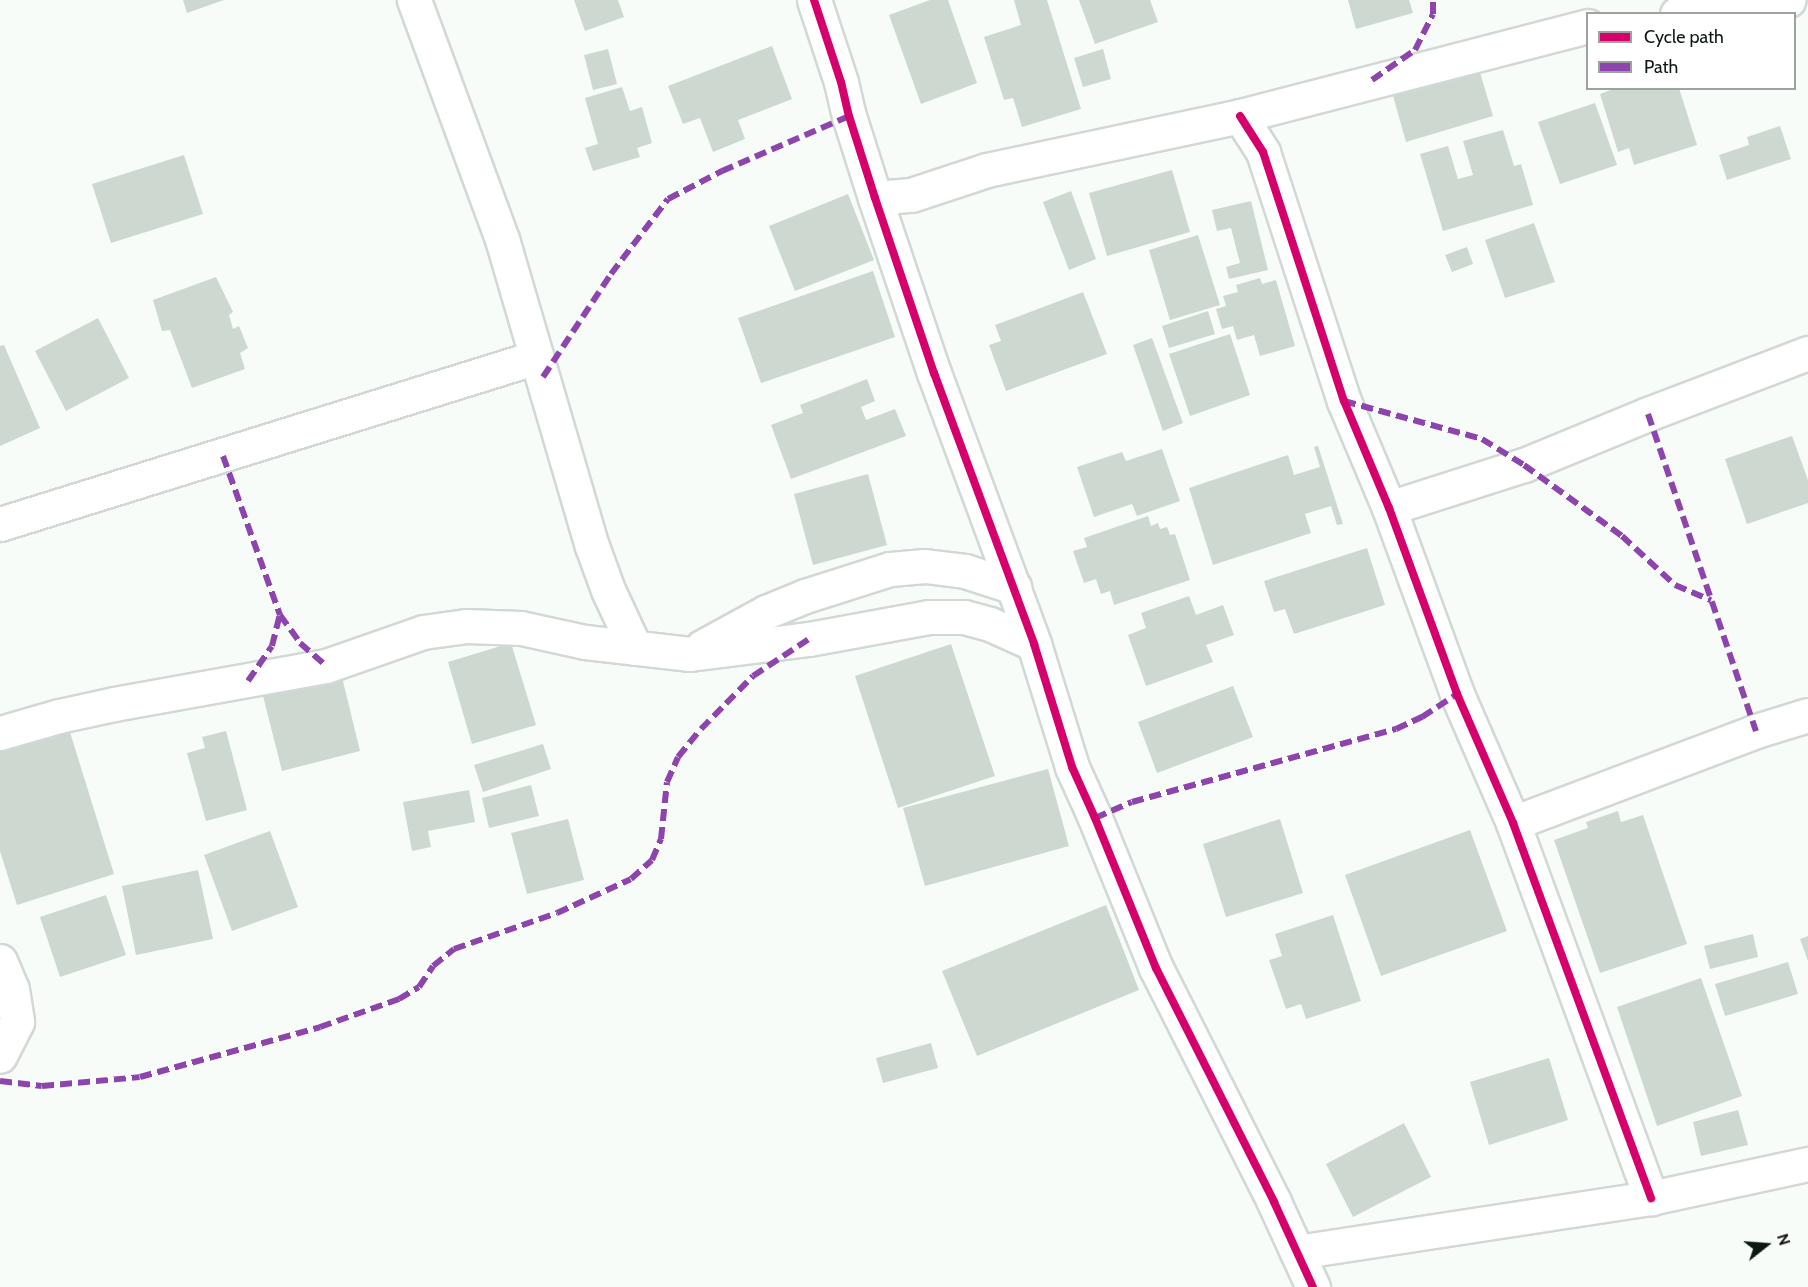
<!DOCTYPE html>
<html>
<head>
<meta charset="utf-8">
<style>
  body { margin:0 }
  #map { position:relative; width:1808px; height:1287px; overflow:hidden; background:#f7fcf9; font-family:Cabin,sans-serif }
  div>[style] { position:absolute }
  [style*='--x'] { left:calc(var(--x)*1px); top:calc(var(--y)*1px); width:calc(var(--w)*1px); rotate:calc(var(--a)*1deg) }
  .building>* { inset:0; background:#cdd8d1 }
  .roads { filter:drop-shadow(2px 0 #d0d9d3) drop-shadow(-2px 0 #d0d9d3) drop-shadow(0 2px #d0d9d3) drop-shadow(0 -2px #d0d9d3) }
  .minor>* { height:33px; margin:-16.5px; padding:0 16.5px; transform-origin:16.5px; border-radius:16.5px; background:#fefffe }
  .quiet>* { height:6px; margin-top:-3px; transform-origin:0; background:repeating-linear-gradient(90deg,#8e44ad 0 12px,transparent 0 18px) }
  .cycleway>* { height:8px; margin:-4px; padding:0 4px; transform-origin:4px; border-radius:4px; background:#d6006c }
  span { translate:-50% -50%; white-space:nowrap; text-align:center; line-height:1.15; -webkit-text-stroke:6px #fff; paint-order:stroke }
  .legend { position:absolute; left:1586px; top:12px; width:210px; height:78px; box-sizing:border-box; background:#fff; border:2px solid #9ea3a0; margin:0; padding:8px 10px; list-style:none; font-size:18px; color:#0c1911 }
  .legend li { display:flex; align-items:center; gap:12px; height:30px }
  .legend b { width:30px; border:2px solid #9ea3a0 }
  .north { position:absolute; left:1736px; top:1215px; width:60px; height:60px; -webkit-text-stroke:4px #fff; paint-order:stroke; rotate:73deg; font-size:16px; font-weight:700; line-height:24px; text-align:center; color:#0c1911 }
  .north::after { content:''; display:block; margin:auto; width:21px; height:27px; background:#0c1911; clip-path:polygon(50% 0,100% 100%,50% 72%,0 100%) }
</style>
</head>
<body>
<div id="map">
  <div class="building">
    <i style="clip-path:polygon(183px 0,224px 0,187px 13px)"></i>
    <i style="clip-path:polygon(574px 0,618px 0,624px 17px,585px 31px)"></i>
    <i style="clip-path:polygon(930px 0,948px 0,977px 83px,921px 104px,889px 15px)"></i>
    <i style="clip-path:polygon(1014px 0,1047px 0,1081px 109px,1022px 127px,1013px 98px,1004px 100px,984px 37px,1021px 25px)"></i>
    <i style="clip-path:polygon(1079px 0,1150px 0,1158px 22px,1095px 44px)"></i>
    <i style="clip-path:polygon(1348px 0,1409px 0,1413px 13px,1356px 29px)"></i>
    <i style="clip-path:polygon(772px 46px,792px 99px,738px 120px,745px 139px,713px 152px,700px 118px,683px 124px,668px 86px)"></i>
    <i style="clip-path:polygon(608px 49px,617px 84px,593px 90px,584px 55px)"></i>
    <i style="clip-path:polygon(1103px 49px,1111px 79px,1083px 87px,1074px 58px)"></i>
    <i style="clip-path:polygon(1478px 66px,1493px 116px,1406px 142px,1392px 92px)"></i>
    <i style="clip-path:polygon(622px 87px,630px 111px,642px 107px,652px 143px,637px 148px,640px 157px,593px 171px,585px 148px,598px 144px,585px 98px)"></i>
    <i style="clip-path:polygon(1616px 88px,1679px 88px,1697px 145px,1634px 165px,1629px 148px,1618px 152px,1600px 94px)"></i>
    <i style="clip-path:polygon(1595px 103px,1617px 165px,1560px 184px,1538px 122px)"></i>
    <i style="clip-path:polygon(1780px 126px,1791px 159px,1727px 180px,1719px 155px,1749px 145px,1747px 137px)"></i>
    <i style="clip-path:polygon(1503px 130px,1514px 166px,1521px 164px,1533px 205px,1443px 231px,1420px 154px,1448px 146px,1458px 179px,1473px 175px,1463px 141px)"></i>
    <i style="clip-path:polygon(184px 155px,203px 214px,111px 243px,92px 184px)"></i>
    <i style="clip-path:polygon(1172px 170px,1190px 232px,1107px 256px,1089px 193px)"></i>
    <i style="clip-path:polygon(1071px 191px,1096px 259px,1069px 270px,1043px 202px)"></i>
    <i style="clip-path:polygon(848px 194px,874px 260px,795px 291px,769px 226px)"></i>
    <i style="clip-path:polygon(1251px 201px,1268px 270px,1229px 279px,1226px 267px,1240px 263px,1231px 228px,1217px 231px,1212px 210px)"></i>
    <i style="clip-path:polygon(1534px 223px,1555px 282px,1505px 298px,1485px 240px)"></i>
    <i style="clip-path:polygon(1198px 235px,1220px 305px,1170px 320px,1149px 250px)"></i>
    <i style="clip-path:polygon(1467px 247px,1473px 264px,1452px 272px,1445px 255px)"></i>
    <i style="clip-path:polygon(873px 271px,895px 337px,761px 383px,738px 318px)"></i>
    <i style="clip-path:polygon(216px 277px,233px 312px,229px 315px,233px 329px,239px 326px,248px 348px,240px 353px,245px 369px,192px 388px,170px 330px,162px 331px,153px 300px)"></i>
    <i style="clip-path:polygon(1260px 278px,1262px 284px,1276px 280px,1295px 346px,1260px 356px,1254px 335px,1237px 340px,1233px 326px,1222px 329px,1216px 309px,1226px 306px,1223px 296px,1238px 292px,1236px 285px)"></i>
    <i style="clip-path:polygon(1083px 292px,1107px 354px,1006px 391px,989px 345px,1001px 341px,995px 325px)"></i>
    <i style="clip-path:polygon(1208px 311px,1215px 334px,1169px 348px,1162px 326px)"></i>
    <i style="clip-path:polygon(98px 318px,129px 378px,66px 411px,35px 351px)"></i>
    <i style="clip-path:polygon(1230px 334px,1250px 395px,1190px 416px,1169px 354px)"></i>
    <i style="clip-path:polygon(1152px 338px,1183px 423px,1163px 431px,1133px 345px)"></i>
    <i style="clip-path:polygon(4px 345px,40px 428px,0 446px,0 346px)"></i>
    <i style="clip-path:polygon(867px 379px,875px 401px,861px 407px,866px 420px,895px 409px,906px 436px,791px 479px,771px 425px,803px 413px,800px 405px)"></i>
    <i style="clip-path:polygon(1792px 436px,1808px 480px,1808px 503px,1747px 524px,1725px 459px)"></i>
    <i style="clip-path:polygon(1318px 446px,1343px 524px,1337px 525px,1331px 506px,1305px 514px,1311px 533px,1213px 565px,1189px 488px,1288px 455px,1294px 475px,1320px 467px,1314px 447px)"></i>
    <i style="clip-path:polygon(1162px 449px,1180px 501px,1137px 516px,1132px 504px,1094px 517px,1077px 467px,1122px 452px,1126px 461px)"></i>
    <i style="clip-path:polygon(868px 474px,887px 545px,813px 565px,794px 494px)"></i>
    <i style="clip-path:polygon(1148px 516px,1151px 526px,1158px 523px,1160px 529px,1167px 527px,1170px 535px,1175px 534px,1190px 580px,1114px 605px,1110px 591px,1101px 594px,1096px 579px,1084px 583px,1073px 551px,1087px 547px,1084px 538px)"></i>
    <i style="clip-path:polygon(1367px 548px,1385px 605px,1294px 634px,1285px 609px,1274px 612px,1264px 581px)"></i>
    <i style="clip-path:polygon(1189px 596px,1196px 615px,1223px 605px,1234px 635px,1206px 645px,1213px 662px,1146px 686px,1128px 635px,1146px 628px,1141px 613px)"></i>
    <i style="clip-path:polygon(511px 643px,536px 725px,472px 744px,448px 662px)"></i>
    <i style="clip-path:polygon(951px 644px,995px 776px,898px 808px,855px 676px)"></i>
    <i style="clip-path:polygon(340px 669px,360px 751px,282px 771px,261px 688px)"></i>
    <i style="clip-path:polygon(1233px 686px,1253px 737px,1157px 773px,1138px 722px)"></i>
    <i style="clip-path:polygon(69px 729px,114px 874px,17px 905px,0 851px,0 750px)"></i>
    <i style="clip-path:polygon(226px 731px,247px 810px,206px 821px,187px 753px,205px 748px,202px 737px)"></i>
    <i style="clip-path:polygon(543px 744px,551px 769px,483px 792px,474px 765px)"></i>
    <i style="clip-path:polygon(1048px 769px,1069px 846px,925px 886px,903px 808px)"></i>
    <i style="clip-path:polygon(531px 785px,539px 816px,489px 828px,482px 798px)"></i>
    <i style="clip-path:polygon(469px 790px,475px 822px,428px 831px,431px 847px,412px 851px,403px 802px)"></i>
    <i style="clip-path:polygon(1618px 811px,1621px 822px,1643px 815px,1687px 944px,1600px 973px,1554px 840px,1588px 828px,1586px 822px)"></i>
    <i style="clip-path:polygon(568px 819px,584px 880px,527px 894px,511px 833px)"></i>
    <i style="clip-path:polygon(1280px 819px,1303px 893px,1226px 917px,1203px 844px)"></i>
    <i style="clip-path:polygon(1470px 830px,1507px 931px,1381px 976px,1345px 875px)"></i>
    <i style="clip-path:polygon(270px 831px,298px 907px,232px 931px,204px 855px)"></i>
    <i style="clip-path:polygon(198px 870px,213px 939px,136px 955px,122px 886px)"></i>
    <i style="clip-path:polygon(106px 895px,126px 955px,60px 977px,40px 917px)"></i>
    <i style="clip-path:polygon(1106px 905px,1139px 990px,977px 1056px,942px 971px)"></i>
    <i style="clip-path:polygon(1333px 915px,1361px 1001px,1306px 1019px,1301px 1004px,1286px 1009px,1269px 960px,1282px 956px,1275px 934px)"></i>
    <i style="clip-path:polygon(1753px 934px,1758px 957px,1710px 969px,1704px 946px)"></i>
    <i style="clip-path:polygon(1808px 936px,1808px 961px,1800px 939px)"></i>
    <i style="clip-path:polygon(1788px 962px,1798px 994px,1725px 1016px,1715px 984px)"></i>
    <i style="clip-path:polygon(1701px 978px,1742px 1096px,1657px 1126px,1617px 1007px)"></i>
    <i style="clip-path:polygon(931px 1043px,938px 1068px,883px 1083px,876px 1058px)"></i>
    <i style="clip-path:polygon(1549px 1058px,1568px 1120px,1489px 1145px,1470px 1082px)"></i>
    <i style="clip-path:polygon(1738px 1110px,1748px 1145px,1701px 1156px,1693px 1122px)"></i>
    <i style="clip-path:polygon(1404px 1123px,1431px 1177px,1353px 1217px,1326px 1164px)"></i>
  </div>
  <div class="roads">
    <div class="minor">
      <i style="--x:414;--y:0;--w:255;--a:69.8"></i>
      <i style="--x:502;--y:239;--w:320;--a:73.7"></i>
      <i style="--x:592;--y:546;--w:47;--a:70"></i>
      <i style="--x:608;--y:590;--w:64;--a:65"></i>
      <i style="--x:814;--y:0;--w:86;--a:71.8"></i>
      <i style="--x:841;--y:82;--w:35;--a:77"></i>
      <i style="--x:849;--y:116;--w:86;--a:72.4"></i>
      <i style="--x:875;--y:198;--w:185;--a:71.4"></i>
      <i style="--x:934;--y:373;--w:289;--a:69.7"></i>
      <i style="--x:1034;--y:644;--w:129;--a:72.8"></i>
      <i style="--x:1072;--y:767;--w:56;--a:65.7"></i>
      <i style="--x:1095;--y:818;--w:162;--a:67.9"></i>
      <i style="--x:1156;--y:968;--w:262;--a:63.2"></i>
      <i style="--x:1274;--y:1202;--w:94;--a:65.4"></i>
      <i style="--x:1677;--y:14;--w:79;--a:-2.9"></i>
      <i style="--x:1756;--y:10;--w:34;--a:-17"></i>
      <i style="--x:1240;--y:116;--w:43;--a:57.4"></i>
      <i style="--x:1263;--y:152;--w:262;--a:72"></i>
      <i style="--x:1344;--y:401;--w:116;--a:67.2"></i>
      <i style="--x:1389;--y:508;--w:198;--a:69.9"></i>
      <i style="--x:1457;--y:694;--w:141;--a:66.5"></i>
      <i style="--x:1513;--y:823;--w:400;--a:69.8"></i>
      <i style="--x:875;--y:198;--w:36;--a:-5"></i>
      <i style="--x:911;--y:195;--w:80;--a:-18.2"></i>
      <i style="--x:987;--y:170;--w:259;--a:-12"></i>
      <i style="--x:1240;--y:116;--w:359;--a:-14.5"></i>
      <i style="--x:1389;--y:508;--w:142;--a:-17.7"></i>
      <i style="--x:1524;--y:465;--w:134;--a:-22.4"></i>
      <i style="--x:1648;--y:414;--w:171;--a:-20.9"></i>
      <i style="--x:0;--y:524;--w:562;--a:-17.28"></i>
      <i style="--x:702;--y:647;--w:73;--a:-28.7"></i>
      <i style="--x:766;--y:612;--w:42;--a:-22.3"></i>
      <i style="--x:805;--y:596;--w:89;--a:-17.6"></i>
      <i style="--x:890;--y:569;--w:35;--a:-5"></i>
      <i style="--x:925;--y:566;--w:40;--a:7.1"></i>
      <i style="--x:965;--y:571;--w:52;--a:18.1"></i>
      <i style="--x:0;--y:733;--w:61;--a:-16.1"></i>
      <i style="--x:59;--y:716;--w:56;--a:-12.3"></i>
      <i style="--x:114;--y:704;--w:215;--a:-10.2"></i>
      <i style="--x:326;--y:666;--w:103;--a:-19.3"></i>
      <i style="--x:423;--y:632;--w:43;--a:-7.9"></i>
      <i style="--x:466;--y:626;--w:55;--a:2.1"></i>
      <i style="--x:521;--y:628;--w:66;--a:12.3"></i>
      <i style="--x:585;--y:642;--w:106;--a:6.5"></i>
      <i style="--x:690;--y:654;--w:120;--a:-7.2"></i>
      <i style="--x:809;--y:639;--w:122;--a:-10.4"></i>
      <i style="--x:929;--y:617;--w:35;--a:0"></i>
      <i style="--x:964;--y:617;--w:27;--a:15"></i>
      <i style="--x:990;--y:624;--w:48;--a:24.4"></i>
      <i style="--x:1513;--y:823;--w:260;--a:-20.7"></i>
      <i style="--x:1756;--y:731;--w:54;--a:-17.1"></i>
      <i style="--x:0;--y:961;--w:30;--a:67"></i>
      <i style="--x:12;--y:989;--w:33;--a:81"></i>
      <i style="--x:17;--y:1022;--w:38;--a:117"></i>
      <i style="--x:1297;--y:1252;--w:358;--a:-8.7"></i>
      <i style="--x:1651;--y:1198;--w:161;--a:-12.2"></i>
    </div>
  </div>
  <div class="quiet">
    <i style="--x:1372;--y:80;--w:52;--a:-34.9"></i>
    <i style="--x:1415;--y:50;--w:40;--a:-63.4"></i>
    <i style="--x:1433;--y:14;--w:14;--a:-90"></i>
    <i style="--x:543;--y:377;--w:123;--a:-56.6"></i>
    <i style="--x:611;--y:274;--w:94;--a:-52.8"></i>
    <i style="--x:668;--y:199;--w:61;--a:-27.4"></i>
    <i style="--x:722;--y:171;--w:138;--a:-23.4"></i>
    <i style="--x:1344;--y:401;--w:143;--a:15.4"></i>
    <i style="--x:1482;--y:439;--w:49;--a:31.8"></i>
    <i style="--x:1524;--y:465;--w:121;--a:35.9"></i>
    <i style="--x:1622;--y:536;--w:72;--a:42.8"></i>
    <i style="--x:1675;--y:585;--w:39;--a:23"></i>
    <i style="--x:1648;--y:414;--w:335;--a:71.2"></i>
    <i style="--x:223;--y:456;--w:169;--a:70.3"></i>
    <i style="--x:280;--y:615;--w:34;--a:54"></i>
    <i style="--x:300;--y:643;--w:35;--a:41"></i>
    <i style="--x:248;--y:681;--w:42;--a:-55.6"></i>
    <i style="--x:272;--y:646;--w:32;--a:-76"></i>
    <i style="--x:1095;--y:818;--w:40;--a:-23.4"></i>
    <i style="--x:1132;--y:802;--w:274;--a:-15.5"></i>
    <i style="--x:1396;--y:729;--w:29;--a:-25"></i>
    <i style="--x:1422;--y:717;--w:42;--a:-33.3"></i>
    <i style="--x:0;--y:1081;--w:42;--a:6.8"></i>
    <i style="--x:42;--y:1086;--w:98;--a:-5.2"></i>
    <i style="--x:140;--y:1077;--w:187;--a:-15.5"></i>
    <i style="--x:320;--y:1027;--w:84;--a:-19.5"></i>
    <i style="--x:399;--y:999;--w:23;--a:-31"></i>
    <i style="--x:419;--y:987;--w:25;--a:-56"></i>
    <i style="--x:433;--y:966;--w:27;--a:-39"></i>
    <i style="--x:454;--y:949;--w:109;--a:-19.3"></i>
    <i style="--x:557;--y:913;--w:81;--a:-24.7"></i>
    <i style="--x:631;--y:879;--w:28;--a:-42"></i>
    <i style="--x:652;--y:860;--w:23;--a:-67"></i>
    <i style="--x:661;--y:839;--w:57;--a:-84"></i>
    <i style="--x:667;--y:782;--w:27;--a:-66"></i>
    <i style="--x:678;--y:757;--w:36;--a:-51"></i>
    <i style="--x:701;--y:729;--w:74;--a:-45.5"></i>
    <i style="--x:753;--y:676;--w:67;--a:-33.5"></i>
  </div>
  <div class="cycleway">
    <i style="--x:814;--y:0;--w:86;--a:71.8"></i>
    <i style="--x:841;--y:82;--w:35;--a:77"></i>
    <i style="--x:849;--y:116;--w:86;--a:72.4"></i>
    <i style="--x:875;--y:198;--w:185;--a:71.4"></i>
    <i style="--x:934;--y:373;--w:289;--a:69.7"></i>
    <i style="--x:1034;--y:644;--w:129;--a:72.8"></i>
    <i style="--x:1072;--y:767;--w:56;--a:65.7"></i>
    <i style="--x:1095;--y:818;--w:162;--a:67.9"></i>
    <i style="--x:1156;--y:968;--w:262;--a:63.2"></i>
    <i style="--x:1274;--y:1202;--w:94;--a:65.4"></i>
    <i style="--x:1240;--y:116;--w:43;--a:57.4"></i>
    <i style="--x:1263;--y:152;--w:262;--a:72"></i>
    <i style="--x:1344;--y:401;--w:116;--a:67.2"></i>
    <i style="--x:1389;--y:508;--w:198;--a:69.9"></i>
    <i style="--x:1457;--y:694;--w:141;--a:66.5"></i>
    <i style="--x:1513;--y:823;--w:400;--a:69.8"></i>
  </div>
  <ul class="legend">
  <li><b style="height:8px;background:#d6006c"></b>Cycle path</li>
  <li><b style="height:8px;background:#8e44ad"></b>Path</li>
  </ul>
  <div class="north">N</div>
</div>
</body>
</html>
